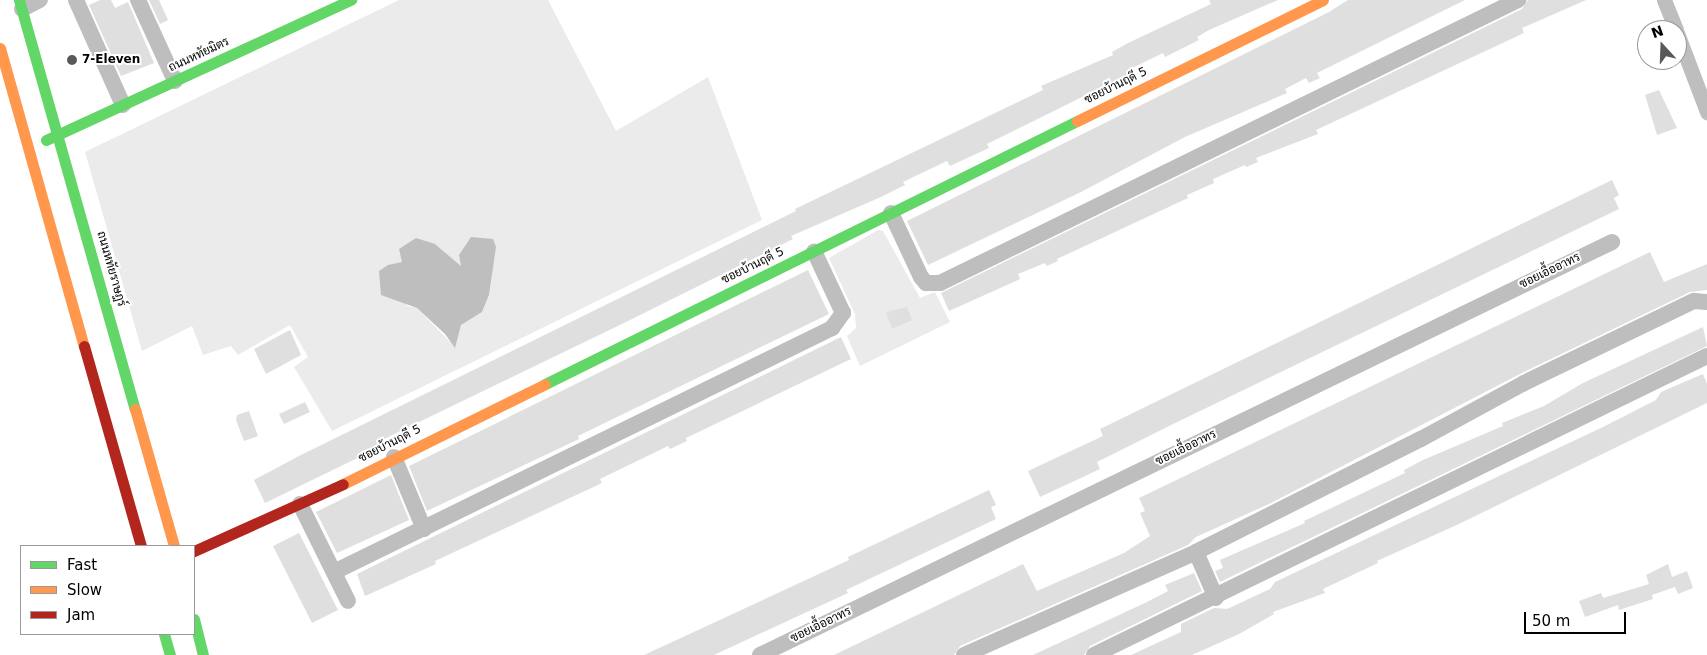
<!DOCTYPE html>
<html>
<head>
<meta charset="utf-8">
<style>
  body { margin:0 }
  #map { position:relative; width:1707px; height:655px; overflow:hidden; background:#fff; font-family:"DejaVu Sans",Sarabun,sans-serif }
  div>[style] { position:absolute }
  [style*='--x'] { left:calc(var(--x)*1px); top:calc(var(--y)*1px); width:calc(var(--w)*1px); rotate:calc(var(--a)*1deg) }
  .green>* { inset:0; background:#ebebeb }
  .water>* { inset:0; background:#bebebe }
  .canal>* { height:15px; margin:-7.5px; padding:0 7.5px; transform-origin:7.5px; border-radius:7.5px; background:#bebebe }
  .building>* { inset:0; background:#dfdfdf }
  .street>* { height:16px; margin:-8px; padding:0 8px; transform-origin:8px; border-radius:8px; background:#bebebe }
  .fast>* { height:11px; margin:-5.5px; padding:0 5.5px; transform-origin:5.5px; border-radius:5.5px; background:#63d668 }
  .slow>* { height:11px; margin:-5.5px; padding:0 5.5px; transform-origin:5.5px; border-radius:5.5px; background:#ff974d }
  .jam>* { height:11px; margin:-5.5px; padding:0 5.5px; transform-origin:5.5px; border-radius:5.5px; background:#b3261e }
  .dots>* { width:14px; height:14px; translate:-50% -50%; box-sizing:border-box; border:2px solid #fff; border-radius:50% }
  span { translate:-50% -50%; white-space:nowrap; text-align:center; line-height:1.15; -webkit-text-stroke:4px #fff; paint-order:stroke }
  .street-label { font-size:12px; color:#000 }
  .poi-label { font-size:12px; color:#000; font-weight:700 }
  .left { translate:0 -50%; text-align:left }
  .legend { position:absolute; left:20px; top:545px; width:175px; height:90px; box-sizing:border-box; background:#fff; border:1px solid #999; margin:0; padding:6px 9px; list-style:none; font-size:15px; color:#000 }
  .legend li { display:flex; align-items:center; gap:10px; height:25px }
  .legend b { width:25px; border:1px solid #999 }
  .north { position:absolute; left:1637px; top:20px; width:50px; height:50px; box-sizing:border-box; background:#fff; border:1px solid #999; border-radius:50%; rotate:340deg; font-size:14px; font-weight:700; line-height:20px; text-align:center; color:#000 }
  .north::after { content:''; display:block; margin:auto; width:18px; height:22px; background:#595959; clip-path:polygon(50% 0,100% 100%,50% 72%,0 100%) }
  .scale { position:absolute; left:1524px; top:612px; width:102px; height:22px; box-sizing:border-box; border:2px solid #000; border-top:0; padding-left:6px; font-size:15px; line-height:18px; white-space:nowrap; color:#000; -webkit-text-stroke:4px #fff; paint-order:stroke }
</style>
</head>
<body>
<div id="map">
  <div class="green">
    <i style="clip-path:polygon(evenodd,399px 0,548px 0,616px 131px,708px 77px,762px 220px,332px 431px,294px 367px,308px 357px,290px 325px,238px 355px,231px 346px,203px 355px,192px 326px,142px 351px,85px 152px,399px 0,435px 244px,462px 267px,492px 273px,489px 295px,482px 312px,461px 325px,455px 347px,417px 308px,407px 306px,402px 262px,435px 244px)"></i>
    <i style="clip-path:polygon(878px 230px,883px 231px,920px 298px,935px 292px,950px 322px,860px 366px,847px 336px,856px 328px,855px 314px,829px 258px)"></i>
  </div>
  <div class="water">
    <i style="clip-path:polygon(471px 237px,493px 239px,496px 247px,489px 295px,482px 312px,461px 325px,455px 348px,445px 334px,417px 308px,381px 295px,379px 271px,388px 265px,402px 262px,399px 249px,416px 238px,435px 244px,461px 266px,459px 255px)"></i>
  </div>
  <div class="canal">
    <i style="--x:1664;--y:0;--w:32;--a:68"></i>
    <i style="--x:1677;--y:33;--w:85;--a:69.2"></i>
  </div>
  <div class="building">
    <i style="clip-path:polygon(100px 0,111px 0,115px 8px,128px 2px,154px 63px,121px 76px,89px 5px)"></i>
    <i style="clip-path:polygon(149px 0,159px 0,168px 20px,160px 24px)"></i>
    <i style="clip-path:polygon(1209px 0,1278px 0,1209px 30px,1197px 37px,1199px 40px,1165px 57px,1163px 53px,1128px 70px,1131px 76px,1104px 89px,1105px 91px,1094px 97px,1092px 92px,987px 144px,989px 148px,950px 166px,947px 161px,903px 182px,905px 185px,881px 197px,791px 236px,793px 239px,626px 322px,384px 439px,376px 445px,378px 448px,265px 503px,254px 480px,299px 456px,796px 211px,795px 209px,1043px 90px,1041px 86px,1113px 55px,1112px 52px,1128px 43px,1211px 4px)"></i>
    <i style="clip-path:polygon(1348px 0,1465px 0,1317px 73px,1320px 78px,1309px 83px,1306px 78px,1285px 89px,1287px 93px,1185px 137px,1081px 192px,928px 265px,907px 221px,1329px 12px)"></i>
    <i style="clip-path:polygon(1528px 0,1586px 0,1522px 28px,1524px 33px,1316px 130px,1318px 134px,1256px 158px,1258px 162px,1246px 167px,1245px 165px,1213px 179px,1214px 183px,1187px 195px,1188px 198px,1057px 259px,1058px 261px,1047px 266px,1045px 263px,1018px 274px,1020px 279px,949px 311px,941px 293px,1522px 9px)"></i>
    <i style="clip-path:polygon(1659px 90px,1677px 128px,1657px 135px,1645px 95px)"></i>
    <i style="clip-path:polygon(1612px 180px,1619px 195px,1614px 198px,1619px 209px,1171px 425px,1097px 462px,1100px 469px,1040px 497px,1028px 471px,1103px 436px,1100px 429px)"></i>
    <i style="clip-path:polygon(1650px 252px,1664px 282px,1707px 264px,1707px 290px,1690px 292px,1520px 374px,1269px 504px,1196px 537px,1188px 545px,960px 646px,954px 655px,834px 655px,1023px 564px,1037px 591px,1124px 553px,1150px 536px,1140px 513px,1145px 511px,1139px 498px)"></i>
    <i style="clip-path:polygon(808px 270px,829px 314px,578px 436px,579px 439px,427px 511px,409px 466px)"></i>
    <i style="clip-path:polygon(907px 307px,912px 320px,892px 329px,886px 312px)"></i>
    <i style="clip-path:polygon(1703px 327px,1707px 346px,1220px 582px,1215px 571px,1223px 568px,1220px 560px,1305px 523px,1304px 521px,1405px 473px,1404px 470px,1423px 460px,1503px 426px,1502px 423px,1544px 406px,1583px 383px)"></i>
    <i style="clip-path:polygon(290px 330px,301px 355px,266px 374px,254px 349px)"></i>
    <i style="clip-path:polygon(841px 337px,851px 359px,686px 438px,687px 441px,670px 449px,668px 446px,600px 479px,602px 483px,435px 561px,436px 564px,365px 596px,357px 574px)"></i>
    <i style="clip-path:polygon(1703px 374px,1707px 384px,1707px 403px,1461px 523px,1377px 561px,1378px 563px,1323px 589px,1325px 593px,1273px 612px,1274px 614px,1239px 634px,1192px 655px,1131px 655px,1181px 632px,1181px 624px,1214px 608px,1227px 609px,1270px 589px,1275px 582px,1605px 426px,1656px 400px,1661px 392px)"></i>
    <i style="clip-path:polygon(305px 402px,310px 412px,284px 424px,279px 414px)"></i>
    <i style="clip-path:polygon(249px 411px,258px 436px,244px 441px,236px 420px,237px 415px)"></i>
    <i style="clip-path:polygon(391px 475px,409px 520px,337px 553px,316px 512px)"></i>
    <i style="clip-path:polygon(989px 490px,996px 505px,991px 507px,996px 519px,846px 590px,848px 593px,714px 655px,644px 655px,849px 560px,848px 557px)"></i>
    <i style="clip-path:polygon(299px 533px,338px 610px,312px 623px,273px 546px)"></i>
    <i style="clip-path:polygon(1668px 564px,1672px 577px,1687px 571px,1693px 588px,1678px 594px,1675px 587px,1652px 595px,1653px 599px,1619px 610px,1618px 605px,1585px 617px,1579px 601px,1601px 593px,1603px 598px,1649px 584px,1646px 575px)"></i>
    <i style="clip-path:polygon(1194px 573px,1202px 591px,1090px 646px,1084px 655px,1033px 655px,1147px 602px,1168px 591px,1165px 585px)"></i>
  </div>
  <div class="street">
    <i style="--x:76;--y:0;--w:115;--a:65.9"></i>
    <i style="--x:138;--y:0;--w:89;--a:65.4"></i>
    <i style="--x:22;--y:9;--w:20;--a:-27"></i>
    <i style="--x:891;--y:213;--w:71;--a:64.9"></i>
    <i style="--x:921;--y:277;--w:8;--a:50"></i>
    <i style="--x:926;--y:283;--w:14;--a:0"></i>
    <i style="--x:940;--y:283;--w:644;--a:-26.09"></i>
    <i style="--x:394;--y:457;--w:78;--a:67.4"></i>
    <i style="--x:300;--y:504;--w:108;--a:63.7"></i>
    <i style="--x:1196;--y:552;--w:50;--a:66.5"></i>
    <i style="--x:334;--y:572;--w:555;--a:-26.1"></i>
    <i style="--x:832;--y:328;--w:19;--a:-54"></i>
    <i style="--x:843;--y:313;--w:68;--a:-115.1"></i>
    <i style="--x:760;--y:655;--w:947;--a:-25.86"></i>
    <i style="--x:964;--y:655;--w:254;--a:-23.9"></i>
    <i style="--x:1196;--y:552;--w:252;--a:-26.7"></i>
    <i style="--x:1421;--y:439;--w:117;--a:-28.5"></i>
    <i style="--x:1524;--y:383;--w:189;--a:-25.8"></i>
    <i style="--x:1694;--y:301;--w:13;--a:4"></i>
    <i style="--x:1094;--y:655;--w:682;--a:-26"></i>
  </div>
  <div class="fast">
    <i style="--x:19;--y:0;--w:425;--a:74.2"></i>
    <i style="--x:46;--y:140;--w:336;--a:-24.7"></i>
    <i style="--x:545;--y:384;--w:593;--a:-26.31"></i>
    <i style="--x:194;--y:619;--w:37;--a:76"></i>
    <i style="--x:164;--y:634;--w:22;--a:74"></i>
  </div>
  <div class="slow">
    <i style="--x:0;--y:48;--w:310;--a:74.3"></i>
    <i style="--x:1077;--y:121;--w:274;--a:-26.2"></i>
    <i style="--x:135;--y:409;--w:142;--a:74.1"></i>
    <i style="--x:343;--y:484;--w:225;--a:-26.3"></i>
  </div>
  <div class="jam">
    <i style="--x:84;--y:346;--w:208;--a:74.1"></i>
    <i style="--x:194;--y:551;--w:163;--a:-24.2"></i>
  </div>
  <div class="dots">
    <i style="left:72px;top:60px;background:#595959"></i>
  </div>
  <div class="street-label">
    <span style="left:199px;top:55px;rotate:-25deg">ถนนหทัยมิตร</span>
    <span style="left:1116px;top:86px;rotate:-26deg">ซอยบ้านฤดี 5</span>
    <span style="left:753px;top:266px;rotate:-26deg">ซอยบ้านฤดี 5</span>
    <span style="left:111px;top:269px;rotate:74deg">ถนนหทัยราษฎร์</span>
    <span style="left:1550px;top:271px;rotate:-26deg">ซอยเอื้ออาทร</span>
    <span style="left:390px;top:444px;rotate:-27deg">ซอยบ้านฤดี 5</span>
    <span style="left:1186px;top:448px;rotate:-26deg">ซอยเอื้ออาทร</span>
    <span style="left:821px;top:625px;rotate:-26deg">ซอยเอื้ออาทร</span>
  </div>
  <div class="poi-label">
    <span class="left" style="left:82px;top:60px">7-Eleven</span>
  </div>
  <ul class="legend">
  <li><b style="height:6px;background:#63d668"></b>Fast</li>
  <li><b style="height:6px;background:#ff974d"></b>Slow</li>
  <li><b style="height:6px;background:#b3261e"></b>Jam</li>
  </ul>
  <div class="north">N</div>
  <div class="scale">50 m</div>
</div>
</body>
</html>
